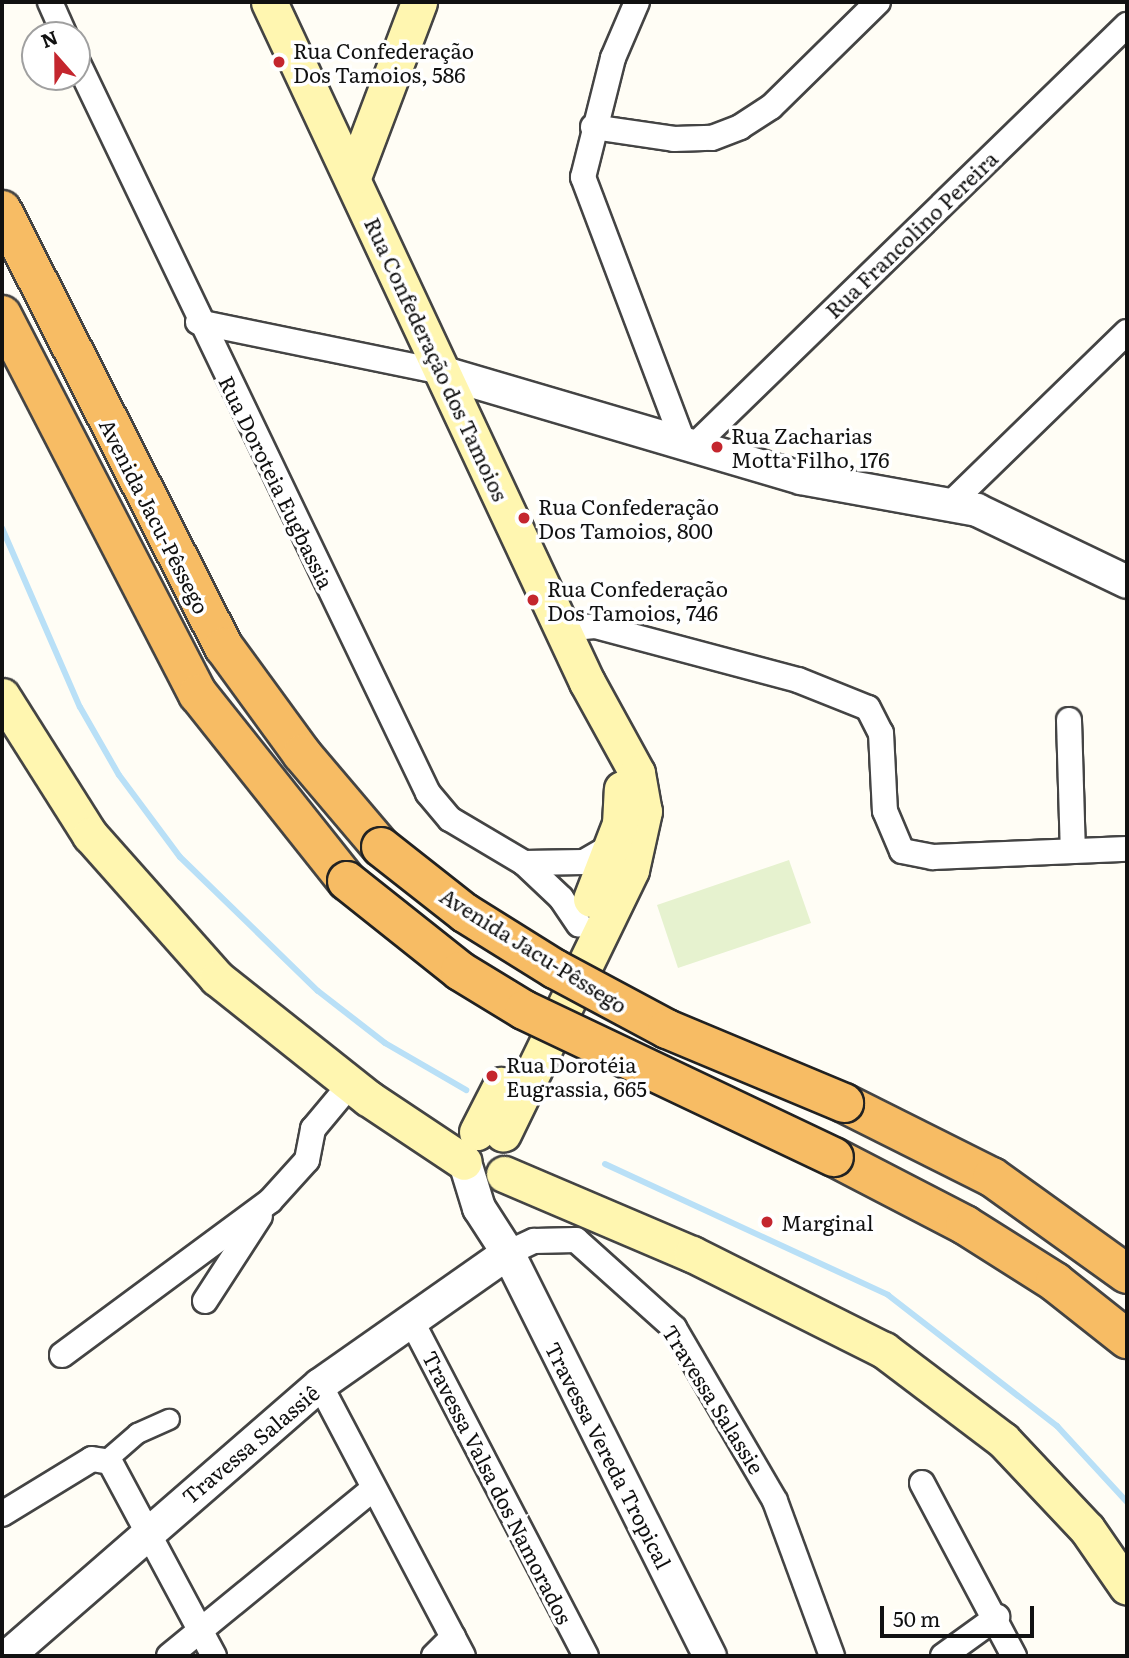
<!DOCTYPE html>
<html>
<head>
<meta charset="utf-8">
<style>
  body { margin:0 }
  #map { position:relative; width:1129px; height:1658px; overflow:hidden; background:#fffdf5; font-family:Literata,serif }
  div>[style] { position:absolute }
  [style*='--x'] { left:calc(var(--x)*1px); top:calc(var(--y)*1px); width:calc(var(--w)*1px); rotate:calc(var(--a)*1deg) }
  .pitch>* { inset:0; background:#e6f2cf }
  .stream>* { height:6px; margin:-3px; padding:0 3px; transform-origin:3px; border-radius:3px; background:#b9e0f7 }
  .roads { filter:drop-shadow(2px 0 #444) drop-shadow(-2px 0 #444) drop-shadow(0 2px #444) drop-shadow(0 -2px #444) }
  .pedestrian>* { height:19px; margin:-9.5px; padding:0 9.5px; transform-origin:9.5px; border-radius:9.5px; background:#fff }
  .minor>* { height:24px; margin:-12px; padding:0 12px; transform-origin:12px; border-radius:12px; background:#fff }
  .tertiary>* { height:32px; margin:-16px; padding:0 16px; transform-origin:16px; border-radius:16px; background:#fff }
  .secondary>* { height:35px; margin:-17.5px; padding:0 17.5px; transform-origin:17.5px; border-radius:17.5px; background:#fff6b0 }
  .trunk>* { height:38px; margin:-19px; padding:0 19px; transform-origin:19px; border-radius:19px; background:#f7bc64 }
  .bridges { filter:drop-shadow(2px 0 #222) drop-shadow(-2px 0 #222) drop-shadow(0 2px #222) drop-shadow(0 -2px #222) }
  .trunk-bridge>* { height:38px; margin:-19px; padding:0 19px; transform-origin:19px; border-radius:19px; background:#f7bc64 }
  .dots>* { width:19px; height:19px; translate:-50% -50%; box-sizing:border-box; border:4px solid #fff; border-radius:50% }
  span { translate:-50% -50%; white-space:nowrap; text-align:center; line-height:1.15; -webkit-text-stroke:7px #fff; paint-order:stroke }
  .poi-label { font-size:21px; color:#111 }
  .left { translate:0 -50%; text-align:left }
  .street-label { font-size:21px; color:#111 }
  .frame { position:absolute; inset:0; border:4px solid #111; pointer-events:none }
  .north { position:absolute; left:21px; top:21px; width:70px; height:70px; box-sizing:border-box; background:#fff; border:2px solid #a0a0a0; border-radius:50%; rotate:339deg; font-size:19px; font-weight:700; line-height:28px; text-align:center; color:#111 }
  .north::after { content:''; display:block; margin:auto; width:24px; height:32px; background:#c4262e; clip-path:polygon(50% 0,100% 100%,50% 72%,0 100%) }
  .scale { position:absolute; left:880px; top:1606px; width:154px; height:32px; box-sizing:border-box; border:4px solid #111; border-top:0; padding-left:9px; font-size:21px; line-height:24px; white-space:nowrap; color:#111; -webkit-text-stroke:5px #fff; paint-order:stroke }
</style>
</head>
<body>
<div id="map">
  <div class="pitch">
    <i style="clip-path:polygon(789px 860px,811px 923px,678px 968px,657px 905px)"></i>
  </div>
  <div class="stream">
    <i style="--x:2;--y:528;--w:195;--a:66.5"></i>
    <i style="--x:80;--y:707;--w:78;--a:60.2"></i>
    <i style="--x:119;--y:775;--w:102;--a:53.4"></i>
    <i style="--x:180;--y:857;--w:192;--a:44.2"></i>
    <i style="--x:318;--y:991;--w:85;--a:37.8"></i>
    <i style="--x:385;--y:1043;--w:94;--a:30.1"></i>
    <i style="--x:605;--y:1164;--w:312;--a:24.8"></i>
    <i style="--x:888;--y:1295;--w:214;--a:37.8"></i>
    <i style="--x:1057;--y:1426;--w:103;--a:47.4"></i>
  </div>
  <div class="roads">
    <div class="pedestrian">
      <i style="--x:106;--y:1460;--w:41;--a:-41.1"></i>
      <i style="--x:137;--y:1433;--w:35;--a:-24"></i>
    </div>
    <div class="minor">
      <i style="--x:50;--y:2;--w:36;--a:66"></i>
      <i style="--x:637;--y:2;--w:61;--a:113.2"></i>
      <i style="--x:613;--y:58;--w:123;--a:104.1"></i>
      <i style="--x:583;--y:177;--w:282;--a:69.3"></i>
      <i style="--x:77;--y:61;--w:812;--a:64.38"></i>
      <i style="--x:428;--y:793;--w:34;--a:50"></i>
      <i style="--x:450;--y:819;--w:86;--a:30.7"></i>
      <i style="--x:524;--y:863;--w:51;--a:43.4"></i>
      <i style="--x:561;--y:898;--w:32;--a:56"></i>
      <i style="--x:593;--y:127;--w:82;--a:8.4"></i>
      <i style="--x:674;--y:139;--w:38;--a:-2"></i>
      <i style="--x:712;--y:138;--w:30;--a:-21"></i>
      <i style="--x:740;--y:127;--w:37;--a:-33"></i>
      <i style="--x:771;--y:107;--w:150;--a:-44.5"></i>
      <i style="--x:198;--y:322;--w:248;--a:11.6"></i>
      <i style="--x:695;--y:445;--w:603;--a:-44.19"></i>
      <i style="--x:949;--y:505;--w:248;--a:-44.2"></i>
      <i style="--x:562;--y:629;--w:33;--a:-5"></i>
      <i style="--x:595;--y:626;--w:210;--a:14.9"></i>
      <i style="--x:798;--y:680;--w:75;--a:21.8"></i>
      <i style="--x:868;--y:708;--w:28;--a:63"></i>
      <i style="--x:881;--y:733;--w:78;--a:87.1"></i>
      <i style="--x:885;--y:811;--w:43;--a:67"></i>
      <i style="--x:902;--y:851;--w:32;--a:11"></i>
      <i style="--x:933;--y:857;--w:194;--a:-2.4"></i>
      <i style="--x:1069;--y:720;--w:131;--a:88.3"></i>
      <i style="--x:524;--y:863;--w:60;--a:-1"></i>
      <i style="--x:584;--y:862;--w:34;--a:-30"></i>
      <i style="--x:508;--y:1253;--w:29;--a:-25"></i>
      <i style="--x:534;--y:1241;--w:42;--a:-1.4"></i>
      <i style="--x:576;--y:1240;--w:132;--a:41.9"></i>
      <i style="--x:674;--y:1328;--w:200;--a:59.7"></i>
      <i style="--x:775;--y:1501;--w:165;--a:69.8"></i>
      <i style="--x:205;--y:1301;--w:101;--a:-57.1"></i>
      <i style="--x:410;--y:1318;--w:381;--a:62.5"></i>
      <i style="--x:62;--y:1355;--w:259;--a:-36.5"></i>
      <i style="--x:270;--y:1201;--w:55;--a:-47.9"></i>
      <i style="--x:307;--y:1160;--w:32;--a:-79"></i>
      <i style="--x:313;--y:1129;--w:62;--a:-50.2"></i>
      <i style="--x:320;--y:1385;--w:306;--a:62.2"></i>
      <i style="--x:922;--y:1483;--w:196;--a:62"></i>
      <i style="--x:2;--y:1514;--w:105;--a:-31.4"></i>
      <i style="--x:92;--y:1459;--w:18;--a:9"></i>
      <i style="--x:110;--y:1462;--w:220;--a:61.8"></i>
      <i style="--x:169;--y:1656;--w:264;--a:-39.3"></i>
      <i style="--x:434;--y:1656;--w:27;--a:-45"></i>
      <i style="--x:943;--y:1656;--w:67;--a:-35.8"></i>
    </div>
    <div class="tertiary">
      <i style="--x:441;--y:372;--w:375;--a:16.4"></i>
      <i style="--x:801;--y:478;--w:179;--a:10.3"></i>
      <i style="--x:977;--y:510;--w:166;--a:25.6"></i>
      <i style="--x:467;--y:1169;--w:41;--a:72.9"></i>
      <i style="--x:479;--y:1208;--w:54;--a:57.2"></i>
      <i style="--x:508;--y:1253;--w:451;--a:63.4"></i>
      <i style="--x:8;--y:1656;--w:413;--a:-41"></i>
      <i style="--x:320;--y:1385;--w:230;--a:-35.1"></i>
    </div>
    <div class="secondary">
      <i style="--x:269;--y:2;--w:751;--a:64.94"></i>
      <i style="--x:587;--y:682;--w:104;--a:61.2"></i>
      <i style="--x:637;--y:773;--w:39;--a:80"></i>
      <i style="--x:644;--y:811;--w:60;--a:102.4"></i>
      <i style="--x:631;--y:870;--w:293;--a:115.9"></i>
      <i style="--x:353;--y:177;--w:187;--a:-69.3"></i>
      <i style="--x:2;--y:696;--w:165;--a:57.7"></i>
      <i style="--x:90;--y:835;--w:191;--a:48.4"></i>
      <i style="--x:217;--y:978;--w:193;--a:38.5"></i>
      <i style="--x:368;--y:1098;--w:115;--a:33.7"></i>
      <i style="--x:591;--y:899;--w:80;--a:-68.9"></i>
      <i style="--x:620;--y:824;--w:35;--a:-87"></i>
      <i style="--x:477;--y:1132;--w:53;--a:-62.9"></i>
      <i style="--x:504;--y:1174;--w:204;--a:23.1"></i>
      <i style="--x:692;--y:1254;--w:215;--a:26.6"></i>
      <i style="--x:884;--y:1350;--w:149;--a:37.1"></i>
      <i style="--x:1003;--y:1440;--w:122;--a:46.7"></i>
      <i style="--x:1087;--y:1529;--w:70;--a:55.4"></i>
    </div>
    <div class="trunk">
      <i style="--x:2;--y:210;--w:490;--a:63.1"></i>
      <i style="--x:224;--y:647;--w:132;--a:53.9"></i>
      <i style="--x:302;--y:754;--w:122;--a:49.7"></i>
      <i style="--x:2;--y:315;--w:427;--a:62.7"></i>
      <i style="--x:198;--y:694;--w:239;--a:51.5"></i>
      <i style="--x:844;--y:1103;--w:165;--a:26.6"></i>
      <i style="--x:992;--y:1177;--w:166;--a:35.7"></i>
      <i style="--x:834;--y:1157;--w:148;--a:27.4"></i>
      <i style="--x:965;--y:1225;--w:107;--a:32.3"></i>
      <i style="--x:1055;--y:1282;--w:92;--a:38.4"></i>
    </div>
  </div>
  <div class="bridges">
    <div class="trunk-bridge">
      <i style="--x:381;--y:847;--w:107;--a:38.2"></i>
      <i style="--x:465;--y:913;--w:106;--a:31.9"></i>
      <i style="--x:555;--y:969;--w:127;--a:28.2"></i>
      <i style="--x:667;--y:1029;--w:192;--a:22.7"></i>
      <i style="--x:347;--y:881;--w:144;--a:38.5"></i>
      <i style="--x:460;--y:971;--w:75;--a:31.4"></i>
      <i style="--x:524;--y:1010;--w:343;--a:25.4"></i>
    </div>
  </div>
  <div class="dots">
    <i style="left:279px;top:62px;background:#c4262e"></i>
    <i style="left:717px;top:447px;background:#c4262e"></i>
    <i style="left:524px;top:518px;background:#c4262e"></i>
    <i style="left:533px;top:600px;background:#c4262e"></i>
    <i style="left:492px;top:1076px;background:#c4262e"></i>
    <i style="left:767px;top:1222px;background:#c4262e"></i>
  </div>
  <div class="poi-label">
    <span class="left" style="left:293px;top:62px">Rua Confederação<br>Dos Tamoios, 586</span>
    <span class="left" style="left:731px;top:447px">Rua Zacharias<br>Motta Filho, 176</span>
    <span class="left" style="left:538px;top:518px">Rua Confederação<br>Dos Tamoios, 800</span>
    <span class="left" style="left:547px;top:600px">Rua Confederação<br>Dos Tamoios, 746</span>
    <span class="left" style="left:506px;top:1076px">Rua Dorotéia<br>Eugrassia, 665</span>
    <span class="left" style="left:781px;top:1222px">Marginal</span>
  </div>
  <div class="street-label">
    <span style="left:911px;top:234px;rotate:-44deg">Rua Francolino Pereira</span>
    <span style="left:437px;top:359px;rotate:65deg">Rua Confederação dos Tamoios</span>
    <span style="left:277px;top:482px;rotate:64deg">Rua Doroteia Eugbassia</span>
    <span style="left:155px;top:516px;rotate:63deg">Avenida Jacu-Pêssego</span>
    <span style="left:534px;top:950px;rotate:32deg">Avenida Jacu-Pêssego</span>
    <span style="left:714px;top:1399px;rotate:58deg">Travessa Salassie</span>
    <span style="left:250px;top:1444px;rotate:-40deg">Travessa Salassiê</span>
    <span style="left:609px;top:1455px;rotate:63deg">Travessa Vereda Tropical</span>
    <span style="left:498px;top:1487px;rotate:63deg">Travessa Valsa dos Namorados</span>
  </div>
  <div class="frame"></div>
  <div class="north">N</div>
  <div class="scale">50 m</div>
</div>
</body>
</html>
